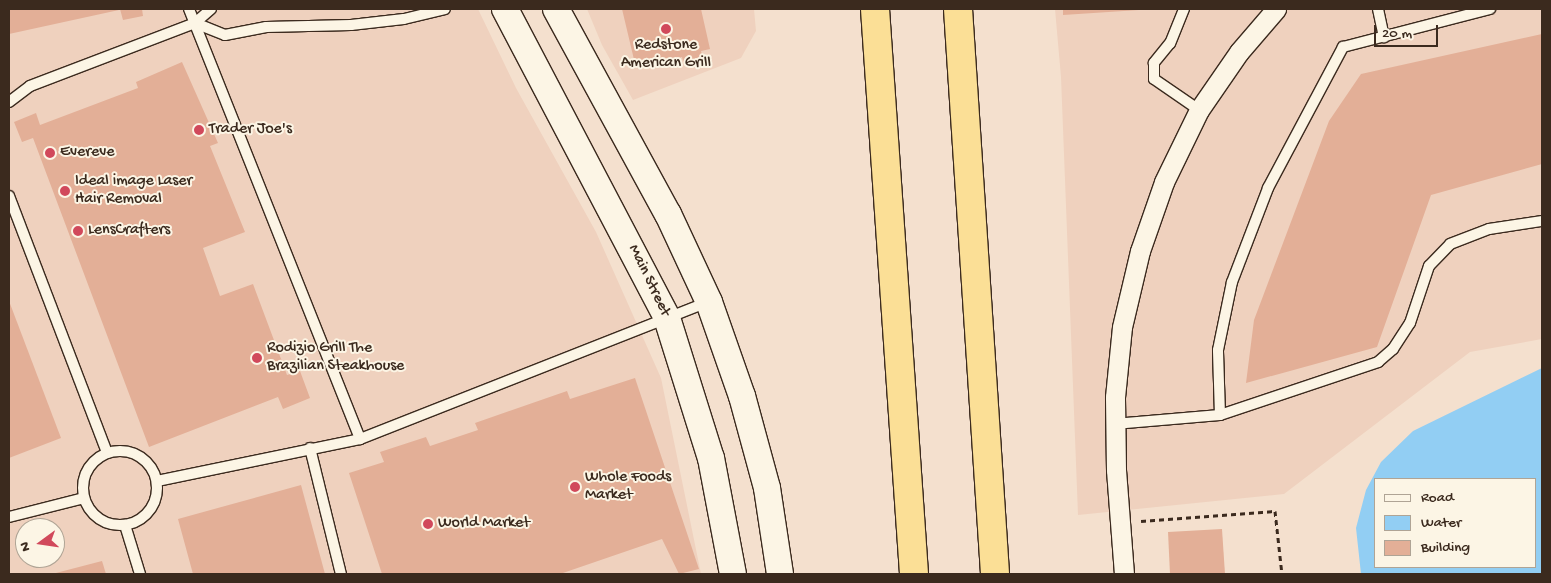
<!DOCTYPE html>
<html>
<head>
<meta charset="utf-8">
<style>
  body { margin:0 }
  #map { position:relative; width:1551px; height:583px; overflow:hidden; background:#f4e0ce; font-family:"Gochi Hand",sans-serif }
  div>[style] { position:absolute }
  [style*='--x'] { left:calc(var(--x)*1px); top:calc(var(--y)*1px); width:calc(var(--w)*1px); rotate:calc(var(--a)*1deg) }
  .built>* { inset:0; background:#efd1be }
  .water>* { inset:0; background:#92cef3 }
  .building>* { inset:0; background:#e3af97 }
  .path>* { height:3px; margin-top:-1.5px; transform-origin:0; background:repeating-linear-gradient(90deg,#3b2a1e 0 5px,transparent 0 9px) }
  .roads { filter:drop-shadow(1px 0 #3b2a1e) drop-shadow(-1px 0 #3b2a1e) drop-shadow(0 1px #3b2a1e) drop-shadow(0 -1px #3b2a1e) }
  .lane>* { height:10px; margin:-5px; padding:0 5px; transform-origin:5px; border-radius:5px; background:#fcf5e5 }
  .lane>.ring { margin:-5px; padding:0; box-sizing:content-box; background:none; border:10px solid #fcf5e5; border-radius:50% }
  .street>* { height:19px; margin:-9.5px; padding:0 9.5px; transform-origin:9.5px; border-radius:9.5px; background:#fcf5e5 }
  .secondary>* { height:26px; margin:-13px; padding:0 13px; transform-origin:13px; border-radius:13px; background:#fcf5e5 }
  .highway>* { height:28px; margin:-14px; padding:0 14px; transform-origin:14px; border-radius:14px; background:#fbdf96 }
  .dots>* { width:14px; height:14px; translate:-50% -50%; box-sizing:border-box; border:2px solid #fcf5e5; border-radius:50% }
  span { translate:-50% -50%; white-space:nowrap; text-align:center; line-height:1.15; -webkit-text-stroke:4px #fcf5e5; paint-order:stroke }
  .poi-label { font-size:16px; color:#3b2a1e }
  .left { translate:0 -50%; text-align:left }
  .street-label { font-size:16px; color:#3b2a1e }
  .frame { position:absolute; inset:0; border:10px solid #3b2a1e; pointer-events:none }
  .legend { position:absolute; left:1374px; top:478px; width:162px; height:90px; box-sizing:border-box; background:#fcf5e5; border:1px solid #afa495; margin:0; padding:6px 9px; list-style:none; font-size:15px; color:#3b2a1e }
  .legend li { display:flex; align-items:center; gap:10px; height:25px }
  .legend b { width:25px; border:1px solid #afa495 }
  .north { position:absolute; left:15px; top:518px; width:50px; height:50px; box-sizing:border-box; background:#fcf5e5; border:1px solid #afa495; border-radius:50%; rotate:256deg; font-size:14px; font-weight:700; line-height:20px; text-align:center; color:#3b2a1e }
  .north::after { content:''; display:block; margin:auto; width:18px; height:22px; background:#d1495b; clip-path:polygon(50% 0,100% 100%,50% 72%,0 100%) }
  .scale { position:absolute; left:1374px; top:25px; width:64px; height:22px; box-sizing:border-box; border:2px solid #3b2a1e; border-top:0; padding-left:6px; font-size:15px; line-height:18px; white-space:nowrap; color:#3b2a1e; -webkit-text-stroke:4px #fcf5e5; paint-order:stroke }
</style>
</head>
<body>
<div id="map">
  <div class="built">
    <i style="clip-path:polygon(evenodd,9px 9px,478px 9px,516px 88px,596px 232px,661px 378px,701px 574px,9px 574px,9px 9px,25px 528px,55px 528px,55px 558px,25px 558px,25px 528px)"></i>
    <i style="clip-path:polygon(587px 9px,754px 9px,756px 31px,741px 58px,633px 100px,602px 45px)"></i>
    <i style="clip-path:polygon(1055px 9px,1542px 9px,1542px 339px,1470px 352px,1284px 494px,1078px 515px,1061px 77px)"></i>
  </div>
  <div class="water">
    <i style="clip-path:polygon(evenodd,1542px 368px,1542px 574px,1361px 574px,1356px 528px,1366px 490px,1381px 462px,1413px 431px,1542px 368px,1375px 479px,1535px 479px,1535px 567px,1375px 567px,1375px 479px)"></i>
  </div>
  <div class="building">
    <i style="clip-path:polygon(9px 9px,119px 9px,119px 10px,9px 34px)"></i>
    <i style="clip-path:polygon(120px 9px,142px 9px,143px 16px,123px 20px)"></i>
    <i style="clip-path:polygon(622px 9px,701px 9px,710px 49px,701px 51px,703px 59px,684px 64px,682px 57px,636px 68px)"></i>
    <i style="clip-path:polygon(1063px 9px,1139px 9px,1139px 10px,1063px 15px)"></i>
    <i style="clip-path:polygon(1542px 34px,1542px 164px,1431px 195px,1377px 347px,1246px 383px,1254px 320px,1329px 121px,1361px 74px)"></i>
    <i style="clip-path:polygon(182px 62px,218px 143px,210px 146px,245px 232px,203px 248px,220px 296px,253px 284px,287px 375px,300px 371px,310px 398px,283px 409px,278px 397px,149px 447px,33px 138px,22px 142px,14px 122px,36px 113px,40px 125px,138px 88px,136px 82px)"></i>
    <i style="clip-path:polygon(9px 301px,61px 438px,9px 458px)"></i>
    <i style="clip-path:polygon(635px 378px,699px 569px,679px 574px,662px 539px,560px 574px,382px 574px,349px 473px,384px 462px,380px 452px,426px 437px,430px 446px,478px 430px,475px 423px,567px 391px,570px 399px)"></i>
    <i style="clip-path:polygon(301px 485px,325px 574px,193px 574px,178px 519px)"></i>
    <i style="clip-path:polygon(1222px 529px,1225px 574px,1170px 574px,1168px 532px)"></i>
    <i style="clip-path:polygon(102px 561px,106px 574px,52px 574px)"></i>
  </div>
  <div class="path">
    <i style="--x:1141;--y:521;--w:134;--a:-4.3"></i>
    <i style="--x:1275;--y:511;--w:63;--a:83.7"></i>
  </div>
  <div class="roads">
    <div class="lane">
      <i style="--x:189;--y:9;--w:463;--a:68.3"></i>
      <i style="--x:211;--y:9;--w:21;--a:139"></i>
      <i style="--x:195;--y:23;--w:32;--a:22"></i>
      <i style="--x:225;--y:35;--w:42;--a:-11"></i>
      <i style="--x:266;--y:27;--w:85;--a:-1.3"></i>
      <i style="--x:351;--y:25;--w:53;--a:-6.5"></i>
      <i style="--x:404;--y:19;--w:42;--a:-13.7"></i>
      <i style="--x:1184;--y:9;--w:37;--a:112"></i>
      <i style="--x:1170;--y:43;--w:26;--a:129"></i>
      <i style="--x:1154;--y:63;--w:16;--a:90"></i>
      <i style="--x:1154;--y:79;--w:55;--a:34.6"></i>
      <i style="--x:1378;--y:9;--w:29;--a:78"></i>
      <i style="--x:9;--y:102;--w:26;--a:-37"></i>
      <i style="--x:30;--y:86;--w:177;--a:-20.9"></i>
      <i style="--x:9;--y:196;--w:275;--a:69.1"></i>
      <i style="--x:1220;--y:415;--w:167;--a:-18.5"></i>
      <i style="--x:1378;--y:362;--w:20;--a:-41"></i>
      <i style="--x:1393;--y:349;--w:31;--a:-57"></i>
      <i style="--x:1410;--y:323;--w:60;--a:-71.6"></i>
      <i style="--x:1429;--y:266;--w:30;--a:-46"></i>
      <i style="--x:1450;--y:244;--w:42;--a:-21"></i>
      <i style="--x:1489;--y:229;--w:54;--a:-8.6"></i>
      <i style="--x:1114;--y:424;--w:106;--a:-4.9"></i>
      <i style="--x:1220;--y:415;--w:65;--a:-91.8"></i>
      <i style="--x:1218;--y:350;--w:69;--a:-78.4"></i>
      <i style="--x:1232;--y:282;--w:101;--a:-69"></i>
      <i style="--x:1268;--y:188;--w:160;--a:-62"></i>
      <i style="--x:1343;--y:47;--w:152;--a:-14.5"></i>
      <i style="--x:310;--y:448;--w:130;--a:76.2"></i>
      <i class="ring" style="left:83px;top:451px;width:64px;height:64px"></i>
      <i style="--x:157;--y:481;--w:207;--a:-11.7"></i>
      <i style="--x:360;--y:439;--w:374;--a:-21.5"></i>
      <i style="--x:9;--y:517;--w:77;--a:-14.2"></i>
      <i style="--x:125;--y:525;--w:51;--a:73"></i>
    </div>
    <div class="street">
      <i style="--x:1124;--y:574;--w:104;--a:-94.4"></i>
      <i style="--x:1116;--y:470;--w:73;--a:-90.8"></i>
      <i style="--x:1115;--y:397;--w:70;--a:-84.3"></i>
      <i style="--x:1122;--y:327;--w:78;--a:-76.7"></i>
      <i style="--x:1140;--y:251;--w:73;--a:-70.8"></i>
      <i style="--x:1164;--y:182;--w:80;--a:-64.1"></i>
      <i style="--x:1199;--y:110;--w:70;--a:-55.4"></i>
      <i style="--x:1239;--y:52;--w:57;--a:-49.3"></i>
    </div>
    <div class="secondary">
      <i style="--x:505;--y:9;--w:349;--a:62.3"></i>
      <i style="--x:667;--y:318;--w:147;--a:72.6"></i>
      <i style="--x:711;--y:458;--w:118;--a:79.3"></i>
      <i style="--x:556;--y:9;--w:234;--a:61.4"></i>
      <i style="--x:668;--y:214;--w:97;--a:65"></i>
      <i style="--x:709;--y:302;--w:100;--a:70.7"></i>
      <i style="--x:742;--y:396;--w:95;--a:74.8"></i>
      <i style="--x:767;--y:488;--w:87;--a:81.4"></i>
    </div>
    <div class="highway">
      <i style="--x:875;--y:9;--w:566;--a:86.05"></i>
      <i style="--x:958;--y:9;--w:566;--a:86.25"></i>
    </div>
  </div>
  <div class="dots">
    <i style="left:666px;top:29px;background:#d1495b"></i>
    <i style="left:199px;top:130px;background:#d1495b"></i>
    <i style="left:50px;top:153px;background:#d1495b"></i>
    <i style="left:65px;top:191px;background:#d1495b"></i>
    <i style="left:78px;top:231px;background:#d1495b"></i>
    <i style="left:257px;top:358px;background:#d1495b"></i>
    <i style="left:575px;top:487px;background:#d1495b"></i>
    <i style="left:428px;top:524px;background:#d1495b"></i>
  </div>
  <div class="poi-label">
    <span style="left:666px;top:55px">Redstone<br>American Grill</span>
    <span class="left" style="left:209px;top:130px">Trader Joe's</span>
    <span class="left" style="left:60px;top:153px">Evereve</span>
    <span class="left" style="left:75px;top:191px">Ideal image Laser<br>Hair Removal</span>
    <span class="left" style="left:88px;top:231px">LensCrafters</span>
    <span class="left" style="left:267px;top:358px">Rodizio Grill The<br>Brazilian Steakhouse</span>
    <span class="left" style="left:585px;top:487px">Whole Foods<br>Market</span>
    <span class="left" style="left:438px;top:524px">World Market</span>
  </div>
  <div class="street-label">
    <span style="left:648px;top:281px;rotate:64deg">Main Street</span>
  </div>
  <div class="frame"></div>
  <ul class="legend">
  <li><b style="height:6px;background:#fcf5e5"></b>Road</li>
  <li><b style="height:14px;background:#92cef3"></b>Water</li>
  <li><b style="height:14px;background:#e3af97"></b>Building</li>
  </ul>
  <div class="north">N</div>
  <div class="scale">20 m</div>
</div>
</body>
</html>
